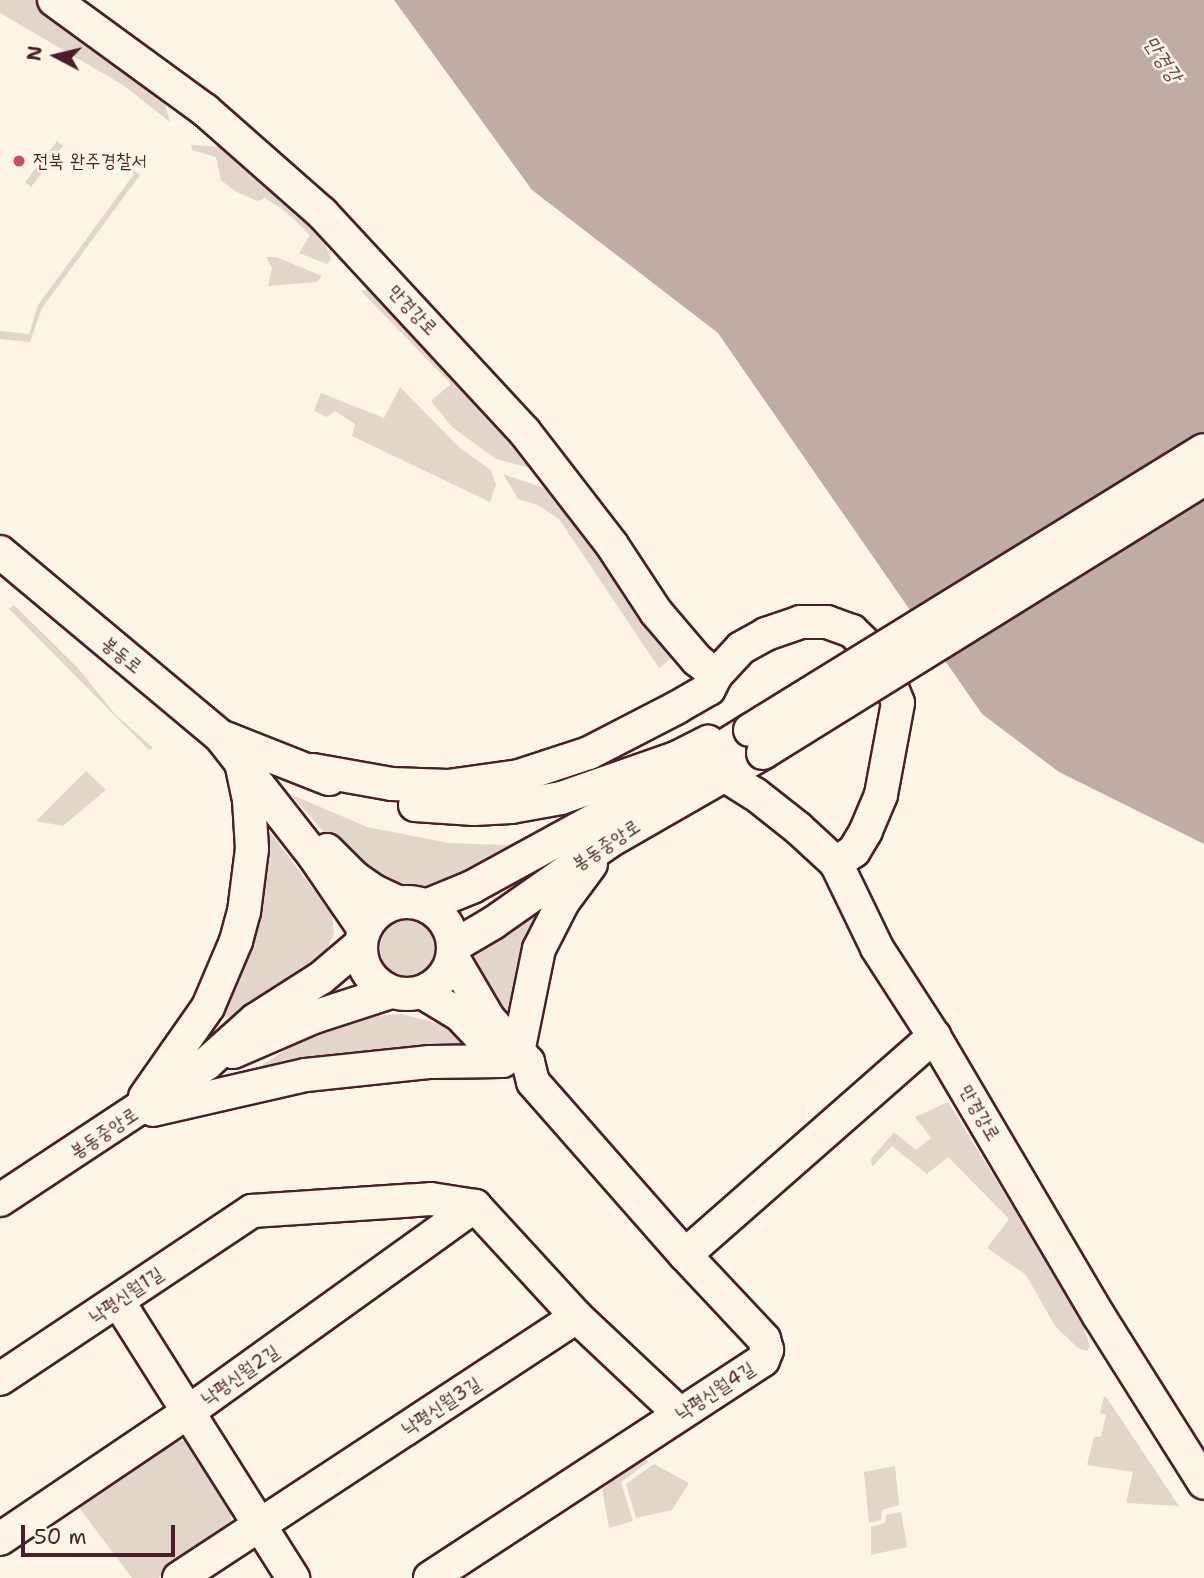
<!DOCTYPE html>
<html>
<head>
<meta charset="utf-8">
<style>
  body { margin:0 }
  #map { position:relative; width:1204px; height:1578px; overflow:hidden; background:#fcf5e5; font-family:"Shantell Sans","Poor Story",sans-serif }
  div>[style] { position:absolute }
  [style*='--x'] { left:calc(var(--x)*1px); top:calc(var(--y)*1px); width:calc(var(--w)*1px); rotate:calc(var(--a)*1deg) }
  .green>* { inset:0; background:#e2d5ca }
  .round { border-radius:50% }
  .water>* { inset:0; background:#c0aca5 }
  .roads { filter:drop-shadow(2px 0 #4a1f2b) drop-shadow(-2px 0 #4a1f2b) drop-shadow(0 2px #4a1f2b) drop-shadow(0 -2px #4a1f2b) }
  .minor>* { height:32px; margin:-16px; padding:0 16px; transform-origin:16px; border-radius:16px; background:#fcf5e5 }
  .minor>.ring { margin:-16px; padding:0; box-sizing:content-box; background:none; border:32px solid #fcf5e5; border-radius:50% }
  .bridges { filter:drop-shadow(2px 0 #4a1f2b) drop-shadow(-2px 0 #4a1f2b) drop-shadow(0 2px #4a1f2b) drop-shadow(0 -2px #4a1f2b) }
  .minor-bridge>* { height:32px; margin:-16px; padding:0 16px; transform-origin:16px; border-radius:16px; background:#fcf5e5 }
  .dots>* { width:19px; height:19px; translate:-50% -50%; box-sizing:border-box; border:4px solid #fcf5e5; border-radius:50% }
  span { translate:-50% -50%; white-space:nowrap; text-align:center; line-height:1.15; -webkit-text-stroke:5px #fcf5e5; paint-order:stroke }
  .poi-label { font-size:19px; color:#4a1f2b }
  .left { translate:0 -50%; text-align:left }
  .street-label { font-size:19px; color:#4a1f2b }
  .water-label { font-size:21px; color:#6d4950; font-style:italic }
  .north { position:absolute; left:21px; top:21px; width:70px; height:70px; -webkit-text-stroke:5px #fcf5e5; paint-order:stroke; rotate:277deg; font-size:19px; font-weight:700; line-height:28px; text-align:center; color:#4a1f2b }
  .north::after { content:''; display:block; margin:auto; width:24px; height:32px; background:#4a1f2b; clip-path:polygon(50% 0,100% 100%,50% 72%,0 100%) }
  .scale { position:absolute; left:21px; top:1525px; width:154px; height:32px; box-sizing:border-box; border:4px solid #4a1f2b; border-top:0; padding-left:9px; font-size:21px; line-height:24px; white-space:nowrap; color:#4a1f2b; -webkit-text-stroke:5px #fcf5e5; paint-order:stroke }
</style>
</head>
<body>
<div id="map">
  <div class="green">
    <i style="clip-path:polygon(0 0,36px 0,160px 85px,170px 122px,123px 85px,0 13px)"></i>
    <i style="clip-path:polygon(57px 141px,63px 146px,31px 187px,25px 182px)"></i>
    <i style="clip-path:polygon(191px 145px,226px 147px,318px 226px,331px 259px,327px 264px,299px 253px,310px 235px,286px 212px,265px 198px,257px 201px,235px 191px,221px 180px,216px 157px,192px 150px)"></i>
    <i style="clip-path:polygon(129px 167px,140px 175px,42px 308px,30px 342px,0 339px,0 331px,29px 334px,38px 305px,134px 174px)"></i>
    <i style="clip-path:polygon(266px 257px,276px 257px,322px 276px,317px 282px,268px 286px,272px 268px)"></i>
    <i style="clip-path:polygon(377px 287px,542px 471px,496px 459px,452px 427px,431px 401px,451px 384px,361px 291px)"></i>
    <i style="clip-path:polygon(400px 387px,460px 448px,491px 470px,496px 485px,490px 502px,352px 436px,355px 424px,335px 411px,327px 417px,314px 411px,321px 393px,384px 418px)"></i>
    <i style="clip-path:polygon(503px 474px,560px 493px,673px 646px,673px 657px,659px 668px,559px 519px,538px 505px,518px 499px)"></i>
    <i style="clip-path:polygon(14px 605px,78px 668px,115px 714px,153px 748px,149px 750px,9px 609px)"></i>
    <i style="clip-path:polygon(86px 771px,106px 790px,63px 826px,36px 821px)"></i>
    <i style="clip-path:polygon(290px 794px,367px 827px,448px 843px,507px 845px,572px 822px,509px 857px,438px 885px,411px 889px,370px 878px,348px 859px)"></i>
    <i style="clip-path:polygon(267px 828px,332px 914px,334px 933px,325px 954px,235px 1018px,225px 1017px,221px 1012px,246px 960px,258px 917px,263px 834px)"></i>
    <i style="clip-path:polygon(540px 907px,546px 909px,545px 915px,520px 959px,515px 1019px,510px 1026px,467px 953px)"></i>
    <i class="round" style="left:380px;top:920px;width:56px;height:56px"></i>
    <i style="clip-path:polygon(401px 1014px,444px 1025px,474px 1053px,265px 1072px,258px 1068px,290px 1047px,348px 1018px)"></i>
    <i style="clip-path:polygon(948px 1102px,1079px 1314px,1090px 1346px,1087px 1351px,1078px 1348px,1055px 1326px,1026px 1275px,987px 1248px,1009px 1219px,948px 1157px,927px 1174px,892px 1146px,872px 1167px,871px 1159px,894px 1132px,916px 1150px,931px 1138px,915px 1117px)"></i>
    <i style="clip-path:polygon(1104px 1396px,1107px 1398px,1179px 1506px,1126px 1503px,1133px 1472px,1087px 1465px,1094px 1437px,1101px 1437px,1106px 1415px,1100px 1413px)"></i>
    <i style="clip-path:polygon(168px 1437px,189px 1442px,232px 1509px,230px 1530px,158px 1578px,132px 1578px,74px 1501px)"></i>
    <i style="clip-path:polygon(646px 1457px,648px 1462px,621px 1482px,633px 1521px,609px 1528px,602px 1488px)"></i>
    <i style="clip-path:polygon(654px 1464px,689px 1483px,672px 1510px,636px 1518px,626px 1484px)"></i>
    <i style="clip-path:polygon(895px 1466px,899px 1505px,882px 1510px,881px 1520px,869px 1523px,864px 1472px)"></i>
    <i style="clip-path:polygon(901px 1512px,907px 1547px,871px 1555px,871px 1527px,885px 1523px,886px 1515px)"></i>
  </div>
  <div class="water">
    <i style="clip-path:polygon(394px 0,1204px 0,1204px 844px,1059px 772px,982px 714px,718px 333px,532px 190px)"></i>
  </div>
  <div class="roads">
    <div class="minor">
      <i style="--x:54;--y:0;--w:187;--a:36.1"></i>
      <i style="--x:205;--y:110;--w:156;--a:41.4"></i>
      <i style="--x:322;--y:213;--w:297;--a:47.2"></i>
      <i style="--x:524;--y:431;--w:144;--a:52.3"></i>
      <i style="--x:612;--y:545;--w:80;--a:56.7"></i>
      <i style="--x:656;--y:612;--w:63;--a:49.5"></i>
      <i style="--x:697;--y:660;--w:24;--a:38"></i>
      <i style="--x:0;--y:552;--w:287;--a:39.9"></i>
      <i style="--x:220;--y:736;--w:152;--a:51.9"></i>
      <i style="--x:314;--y:856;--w:88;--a:55.6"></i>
      <i style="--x:225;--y:738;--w:112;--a:21.5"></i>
      <i style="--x:313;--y:770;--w:80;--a:10"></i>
      <i style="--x:392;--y:784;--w:56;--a:2"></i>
      <i style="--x:448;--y:786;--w:72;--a:-8"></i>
      <i style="--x:519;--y:776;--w:74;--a:-18.2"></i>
      <i style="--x:589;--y:753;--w:98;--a:-27.3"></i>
      <i style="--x:676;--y:708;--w:38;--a:-30"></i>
      <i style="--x:709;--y:689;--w:16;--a:-63"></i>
      <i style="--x:716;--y:675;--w:37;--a:-47"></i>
      <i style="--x:741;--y:648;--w:29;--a:-29"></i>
      <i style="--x:766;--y:634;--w:36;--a:-19"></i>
      <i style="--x:800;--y:622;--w:27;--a:0"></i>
      <i style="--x:827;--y:622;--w:27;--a:20"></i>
      <i style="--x:852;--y:631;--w:40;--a:44"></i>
      <i style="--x:881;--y:659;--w:47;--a:68.9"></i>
      <i style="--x:898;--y:703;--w:94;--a:100.5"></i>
      <i style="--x:881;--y:795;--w:39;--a:113"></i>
      <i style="--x:866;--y:831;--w:23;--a:121"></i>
      <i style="--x:854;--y:851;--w:22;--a:146"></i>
      <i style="--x:724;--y:775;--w:36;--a:32"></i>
      <i style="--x:755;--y:794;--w:55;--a:38.3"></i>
      <i style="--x:798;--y:828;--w:52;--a:42.6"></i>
      <i style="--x:836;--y:863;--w:94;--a:64.2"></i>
      <i style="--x:877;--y:948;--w:105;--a:57.1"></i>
      <i style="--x:934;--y:1036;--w:325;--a:59.5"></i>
      <i style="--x:1099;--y:1316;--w:197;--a:57.8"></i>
      <i style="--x:415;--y:805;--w:59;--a:3.9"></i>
      <i style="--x:474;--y:809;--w:37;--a:-3"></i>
      <i style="--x:511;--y:807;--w:51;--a:-10.2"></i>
      <i style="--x:561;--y:798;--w:122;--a:-19.2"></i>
      <i style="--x:676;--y:758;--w:36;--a:-27"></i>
      <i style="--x:327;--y:850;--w:38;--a:45"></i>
      <i style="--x:354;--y:877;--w:24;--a:35"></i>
      <i style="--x:374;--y:891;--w:26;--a:25"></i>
      <i class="ring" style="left:361px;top:902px;width:60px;height:60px"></i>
      <i style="--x:428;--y:905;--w:48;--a:-22.2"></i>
      <i style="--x:472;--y:887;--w:242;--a:-28.7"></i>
      <i style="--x:684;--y:771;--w:78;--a:-31.8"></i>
      <i style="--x:454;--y:946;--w:45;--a:-30.5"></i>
      <i style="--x:493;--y:923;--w:143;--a:-35"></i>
      <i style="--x:610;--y:841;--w:177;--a:-29.9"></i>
      <i style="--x:422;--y:992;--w:44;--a:31.2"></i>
      <i style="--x:460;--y:1015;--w:44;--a:46.8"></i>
      <i style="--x:233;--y:1052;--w:88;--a:-23.4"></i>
      <i style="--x:314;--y:1017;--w:81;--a:-18"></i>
      <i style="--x:518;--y:1052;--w:105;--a:-78.5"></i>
      <i style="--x:539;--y:949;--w:53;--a:-62.9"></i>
      <i style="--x:563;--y:902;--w:47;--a:-53.6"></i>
      <i style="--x:145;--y:1097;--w:110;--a:-55"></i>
      <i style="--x:208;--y:1007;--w:72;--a:-67"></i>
      <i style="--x:236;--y:941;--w:30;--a:-75"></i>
      <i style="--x:244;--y:912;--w:64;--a:-82.8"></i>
      <i style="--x:252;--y:849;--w:49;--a:-93.5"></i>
      <i style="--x:249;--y:800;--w:33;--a:-102"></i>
      <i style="--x:153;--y:1110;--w:157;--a:-12.9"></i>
      <i style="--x:306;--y:1075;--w:125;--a:-6"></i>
      <i style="--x:430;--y:1062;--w:73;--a:-0.8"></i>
      <i style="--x:0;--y:1200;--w:247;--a:-33.4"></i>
      <i style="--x:206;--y:1064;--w:66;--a:-41.9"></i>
      <i style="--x:255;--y:1020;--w:78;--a:-32.5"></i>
      <i style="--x:321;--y:978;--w:52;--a:-40.4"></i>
      <i style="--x:685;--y:1255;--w:332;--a:-41.3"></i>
      <i style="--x:118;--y:1301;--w:328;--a:57.7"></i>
      <i style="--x:577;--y:1317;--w:141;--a:43.3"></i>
      <i style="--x:0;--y:1379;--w:303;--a:-33.7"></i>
      <i style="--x:252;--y:1211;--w:179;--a:-3.8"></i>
      <i style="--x:431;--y:1199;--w:45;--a:9"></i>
      <i style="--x:0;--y:1539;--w:227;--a:-34"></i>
      <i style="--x:188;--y:1412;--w:353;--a:-35.7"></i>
      <i style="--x:179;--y:1578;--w:476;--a:-33.3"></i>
      <i style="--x:577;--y:1317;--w:151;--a:-132.6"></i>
      <i style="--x:430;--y:1578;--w:398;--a:-33.2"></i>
      <i style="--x:763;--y:1360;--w:11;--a:-68"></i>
      <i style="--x:767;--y:1350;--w:11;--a:-105"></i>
      <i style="--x:764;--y:1339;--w:115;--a:-133.2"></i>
      <i style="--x:685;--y:1255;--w:230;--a:-131.3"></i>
      <i style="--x:533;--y:1082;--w:21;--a:-104"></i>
      <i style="--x:528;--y:1062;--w:58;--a:-132.2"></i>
      <i style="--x:489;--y:1019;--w:71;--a:-120.5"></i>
    </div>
  </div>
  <div class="bridges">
    <div class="minor-bridge">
      <i style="--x:750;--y:730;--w:533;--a:-31.66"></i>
      <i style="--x:763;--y:753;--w:519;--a:-31.85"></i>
    </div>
  </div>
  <div class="dots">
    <i style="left:19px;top:161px;background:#d1495b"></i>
  </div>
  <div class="poi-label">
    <span class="left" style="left:33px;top:161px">전북 완주경찰서</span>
  </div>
  <div class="street-label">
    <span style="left:413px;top:310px;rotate:46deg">만경강로</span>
    <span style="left:122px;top:655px;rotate:39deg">봉동로</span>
    <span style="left:606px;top:845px;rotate:-33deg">봉동중앙로</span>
    <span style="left:980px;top:1113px;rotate:60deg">만경강로</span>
    <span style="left:104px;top:1133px;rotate:-33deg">봉동중앙로</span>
    <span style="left:126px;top:1295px;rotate:-34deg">낙평신월1길</span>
    <span style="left:240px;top:1375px;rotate:-35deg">낙평신월2길</span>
    <span style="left:715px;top:1391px;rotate:-33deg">낙평신월4길</span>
    <span style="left:441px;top:1406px;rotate:-33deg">낙평신월3길</span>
  </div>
  <div class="water-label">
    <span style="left:1163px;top:59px;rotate:56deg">만경강</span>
  </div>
  <div class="north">N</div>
  <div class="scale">50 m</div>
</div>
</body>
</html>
